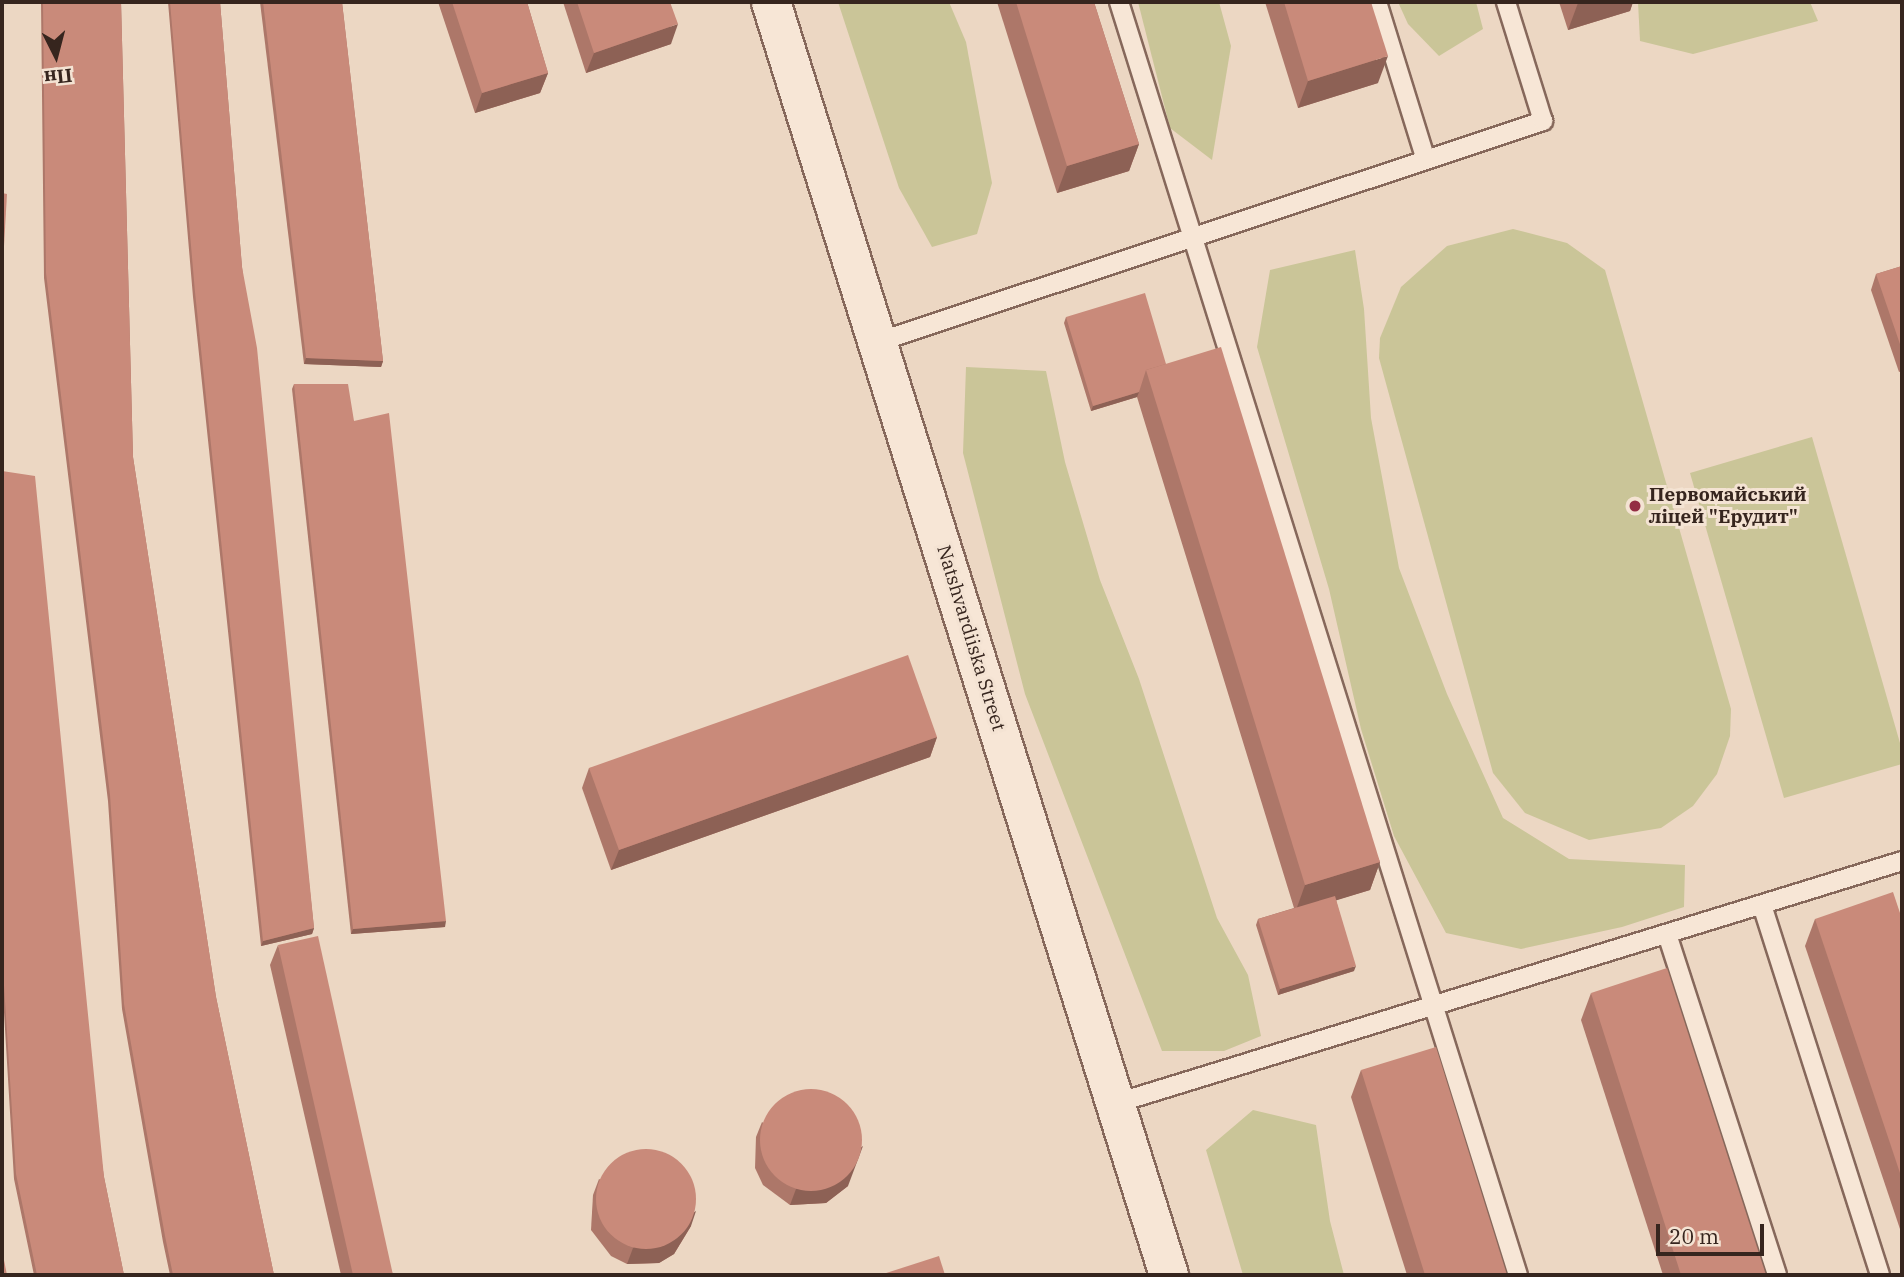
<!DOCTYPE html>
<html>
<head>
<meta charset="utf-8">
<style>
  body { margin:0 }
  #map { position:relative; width:1904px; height:1277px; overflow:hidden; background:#ecd7c3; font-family:"IBM Plex Serif",serif }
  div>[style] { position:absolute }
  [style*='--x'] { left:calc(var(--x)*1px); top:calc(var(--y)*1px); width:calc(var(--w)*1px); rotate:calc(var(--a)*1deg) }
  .green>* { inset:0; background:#cac598 }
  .roads { filter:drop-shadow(2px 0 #86685b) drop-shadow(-2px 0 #86685b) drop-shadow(0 2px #86685b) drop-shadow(0 -2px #86685b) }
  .service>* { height:18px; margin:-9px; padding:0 9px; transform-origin:9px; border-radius:9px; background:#f7e6d6 }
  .tertiary>* { height:38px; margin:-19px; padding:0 19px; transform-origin:19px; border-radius:19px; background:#f7e6d6 }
  .wall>* { inset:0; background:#ad7769 }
  .shaded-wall>* { inset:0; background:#8d6155 }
  .building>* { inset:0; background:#c98a7a }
  .round { border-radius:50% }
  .dots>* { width:19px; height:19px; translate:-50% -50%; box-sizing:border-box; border:4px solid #f4e3d3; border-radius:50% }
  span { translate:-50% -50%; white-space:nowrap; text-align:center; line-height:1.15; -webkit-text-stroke:6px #f4e3d3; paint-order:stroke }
  .poi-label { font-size:19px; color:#36251e; font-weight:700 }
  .left { translate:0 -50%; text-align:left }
  .street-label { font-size:19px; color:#36251e }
  .frame { position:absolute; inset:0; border:4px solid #36251e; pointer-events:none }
  .north { position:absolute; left:21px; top:21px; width:70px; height:70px; -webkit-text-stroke:5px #f4e3d3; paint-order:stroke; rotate:174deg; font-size:19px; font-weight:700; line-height:28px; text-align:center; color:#36251e }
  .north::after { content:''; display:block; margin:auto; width:24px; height:32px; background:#36251e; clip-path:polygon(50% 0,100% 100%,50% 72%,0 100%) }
  .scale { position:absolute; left:1656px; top:1224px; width:108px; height:32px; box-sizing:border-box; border:4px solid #36251e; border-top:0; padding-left:9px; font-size:21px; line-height:24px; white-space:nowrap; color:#36251e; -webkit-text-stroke:5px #f4e3d3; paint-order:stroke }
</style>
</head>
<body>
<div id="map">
  <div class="green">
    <i style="clip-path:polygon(838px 2px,949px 2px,966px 42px,992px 183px,977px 234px,932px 247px,899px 188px)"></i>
    <i style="clip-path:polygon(1138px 2px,1219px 2px,1231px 46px,1212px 160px,1170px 128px)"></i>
    <i style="clip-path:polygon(1398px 2px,1476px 2px,1483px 29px,1439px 56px,1408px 24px)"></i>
    <i style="clip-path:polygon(1638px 2px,1810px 2px,1818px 21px,1693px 54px,1640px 41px)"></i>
    <i style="clip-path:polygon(1513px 229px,1567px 243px,1605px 270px,1731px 709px,1730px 736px,1717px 774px,1693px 806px,1661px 828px,1589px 840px,1525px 813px,1493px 773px,1379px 358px,1380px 338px,1401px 287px,1447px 246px)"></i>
    <i style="clip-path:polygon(1355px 250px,1364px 309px,1371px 418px,1399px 568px,1447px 694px,1503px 818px,1569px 859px,1685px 865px,1684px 907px,1622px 927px,1521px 949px,1446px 933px,1394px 836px,1361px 729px,1329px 589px,1257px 347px,1270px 270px)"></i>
    <i style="clip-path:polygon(966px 367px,1046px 371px,1065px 462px,1100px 580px,1139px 679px,1217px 918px,1248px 975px,1261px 1036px,1224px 1051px,1162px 1051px,1025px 694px,963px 453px)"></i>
    <i style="clip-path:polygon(1812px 437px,1902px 750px,1902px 764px,1784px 798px,1690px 473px)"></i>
    <i style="clip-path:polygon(1253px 1110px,1316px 1125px,1330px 1221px,1344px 1275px,1243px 1275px,1206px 1150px)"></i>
  </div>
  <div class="roads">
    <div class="service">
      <i style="--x:1119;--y:2;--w:1334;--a:72.6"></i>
      <i style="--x:1377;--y:2;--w:165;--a:72.8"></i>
      <i style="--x:878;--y:342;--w:701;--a:-18.38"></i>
      <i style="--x:1543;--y:121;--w:125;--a:-107.3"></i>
      <i style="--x:1762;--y:905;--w:388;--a:72.3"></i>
      <i style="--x:1667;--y:934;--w:358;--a:72.1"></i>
      <i style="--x:1117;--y:1103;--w:821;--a:-17.13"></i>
    </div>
    <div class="tertiary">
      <i style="--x:771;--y:2;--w:1334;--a:72.64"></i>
    </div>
  </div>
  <div class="wall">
    <i style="clip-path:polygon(41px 2px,121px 2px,133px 457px,216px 997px,274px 1275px,170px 1275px,163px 1242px,122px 1009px,108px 801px,44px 278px)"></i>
    <i style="clip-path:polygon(168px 2px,220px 2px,242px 267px,314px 928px,312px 934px,261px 946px,193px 297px)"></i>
    <i style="clip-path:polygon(260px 2px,342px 2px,383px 361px,381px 367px,304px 364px)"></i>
    <i style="clip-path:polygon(438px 2px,527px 2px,548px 73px,540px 93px,475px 113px)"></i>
    <i style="clip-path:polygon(563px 2px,670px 2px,671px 44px,586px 73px)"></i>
    <i style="clip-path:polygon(997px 2px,1094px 2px,1139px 144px,1129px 171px,1057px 193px)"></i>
    <i style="clip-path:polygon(1265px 2px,1371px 2px,1378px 83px,1298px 108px)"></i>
    <i style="clip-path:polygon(1559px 2px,1633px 2px,1630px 11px,1568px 30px)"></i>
    <i style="clip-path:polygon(1902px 266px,1902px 371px,1899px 372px,1871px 290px,1876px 274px)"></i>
    <i style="clip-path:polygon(1066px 317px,1166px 364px,1380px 862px,1370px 890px,1336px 900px,1354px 971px,1278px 995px,1256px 925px,1258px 919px,1294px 908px,1137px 397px,1091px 411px,1064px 323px)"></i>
    <i style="clip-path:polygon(294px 384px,354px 421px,445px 927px,351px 934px,292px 389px)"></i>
    <i style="clip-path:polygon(2px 471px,104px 1177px,124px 1275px,34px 1275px,14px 1179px,2px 979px)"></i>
    <i style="clip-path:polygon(937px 737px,930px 757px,611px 870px,582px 788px,589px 768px)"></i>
    <i style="clip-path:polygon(1815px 919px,1902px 919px,1902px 1235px,1805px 946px)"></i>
    <i style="clip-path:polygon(278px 945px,393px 1275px,341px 1275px,270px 965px)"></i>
    <i style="clip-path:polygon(1591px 993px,1766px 1275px,1663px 1275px,1581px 1020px)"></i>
    <i style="clip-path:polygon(1361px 1070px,1507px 1275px,1407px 1275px,1351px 1097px)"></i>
    <i style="clip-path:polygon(762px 1122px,848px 1186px,826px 1203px,790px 1205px,763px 1185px,755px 1168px,756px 1137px)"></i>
    <i style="clip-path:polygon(599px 1179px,691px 1226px,674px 1254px,659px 1263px,627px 1264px,611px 1256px,591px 1230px,593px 1195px)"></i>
  </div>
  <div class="shaded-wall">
    <i style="clip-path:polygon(1581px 2px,1633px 2px,1630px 11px,1568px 30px,1578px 3px)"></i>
    <i style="clip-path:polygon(678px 24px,671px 44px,586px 73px,594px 53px)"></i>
    <i style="clip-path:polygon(1388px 56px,1378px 83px,1298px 108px,1308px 81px)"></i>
    <i style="clip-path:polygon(548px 73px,540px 93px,475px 113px,482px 93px)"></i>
    <i style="clip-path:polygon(1139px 144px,1129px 171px,1057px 193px,1067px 166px)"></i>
    <i style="clip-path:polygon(306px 358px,383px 361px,381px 367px,304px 364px)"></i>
    <i style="clip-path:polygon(1139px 392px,1137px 397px,1091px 411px,1093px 406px)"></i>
    <i style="clip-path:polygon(937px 737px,930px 757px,611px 870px,619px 850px)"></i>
    <i style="clip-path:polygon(1380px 862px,1370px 890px,1295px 913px,1305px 885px)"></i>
    <i style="clip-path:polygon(446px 921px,445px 927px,351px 934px,353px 929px)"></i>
    <i style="clip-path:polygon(314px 928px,312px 934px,261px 946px,263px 941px)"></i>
    <i style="clip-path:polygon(1356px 966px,1354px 971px,1278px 995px,1280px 989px)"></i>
    <i style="clip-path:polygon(863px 1146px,848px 1186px,826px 1203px,790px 1205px,796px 1189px)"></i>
    <i style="clip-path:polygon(696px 1211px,691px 1226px,674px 1254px,659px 1263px,627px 1264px,633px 1248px)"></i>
  </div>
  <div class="building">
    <i style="clip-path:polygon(43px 2px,121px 2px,133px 457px,216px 997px,274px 1275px,173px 1275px,165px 1236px,124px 1004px,110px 795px,46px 273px)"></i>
    <i style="clip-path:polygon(170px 2px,220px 2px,242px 267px,257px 348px,314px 928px,263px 941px,195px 292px)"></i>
    <i style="clip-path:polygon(263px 2px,342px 2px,383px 361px,306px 358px)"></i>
    <i style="clip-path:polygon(452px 2px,527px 2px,548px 73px,482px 93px)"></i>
    <i style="clip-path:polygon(577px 2px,670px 2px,678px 24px,594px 53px)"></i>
    <i style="clip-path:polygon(1016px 2px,1094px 2px,1139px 144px,1067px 166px)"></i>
    <i style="clip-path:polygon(1284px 2px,1371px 2px,1388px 56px,1308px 81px)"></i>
    <i style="clip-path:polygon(2px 193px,7px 194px,2px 281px)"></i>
    <i style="clip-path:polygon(1902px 266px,1902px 350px,1876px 274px)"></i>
    <i style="clip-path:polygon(1145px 293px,1166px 364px,1146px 370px,1139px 392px,1093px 406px,1066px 317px)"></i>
    <i style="clip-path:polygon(1221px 347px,1380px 862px,1305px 885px,1146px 370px)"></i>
    <i style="clip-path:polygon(294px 384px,348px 384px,354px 421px,389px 413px,446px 921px,353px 929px)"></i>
    <i style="clip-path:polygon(2px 471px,35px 476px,104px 1177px,124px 1275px,37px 1275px,16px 1174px,2px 954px)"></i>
    <i style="clip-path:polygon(908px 655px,937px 737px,619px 850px,589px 768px)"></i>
    <i style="clip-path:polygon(1893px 892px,1902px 919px,1902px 1179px,1815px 919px)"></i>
    <i style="clip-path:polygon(1335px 896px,1356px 966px,1280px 989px,1258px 919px)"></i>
    <i style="clip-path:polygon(318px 936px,393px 1275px,353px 1275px,278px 945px)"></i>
    <i style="clip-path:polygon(1667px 968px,1766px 1275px,1681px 1275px,1591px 993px)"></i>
    <i style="clip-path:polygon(1436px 1047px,1507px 1275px,1425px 1275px,1361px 1070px)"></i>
    <i class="round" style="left:760px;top:1089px;width:102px;height:102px"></i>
    <i class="round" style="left:596px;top:1149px;width:100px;height:100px"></i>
    <i style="clip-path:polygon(2px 1250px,7px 1275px,2px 1275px)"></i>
    <i style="clip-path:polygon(939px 1256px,945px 1275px,880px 1275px)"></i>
  </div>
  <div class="dots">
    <i style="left:1635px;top:506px;background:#932d44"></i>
  </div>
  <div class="poi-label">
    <span class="left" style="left:1649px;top:506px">Первомайський<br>ліцей "Ерудит"</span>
  </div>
  <div class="street-label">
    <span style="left:971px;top:638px;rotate:73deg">Natshvardiiska Street</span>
  </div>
  <div class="frame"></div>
  <div class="north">Пн</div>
  <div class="scale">20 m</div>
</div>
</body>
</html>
